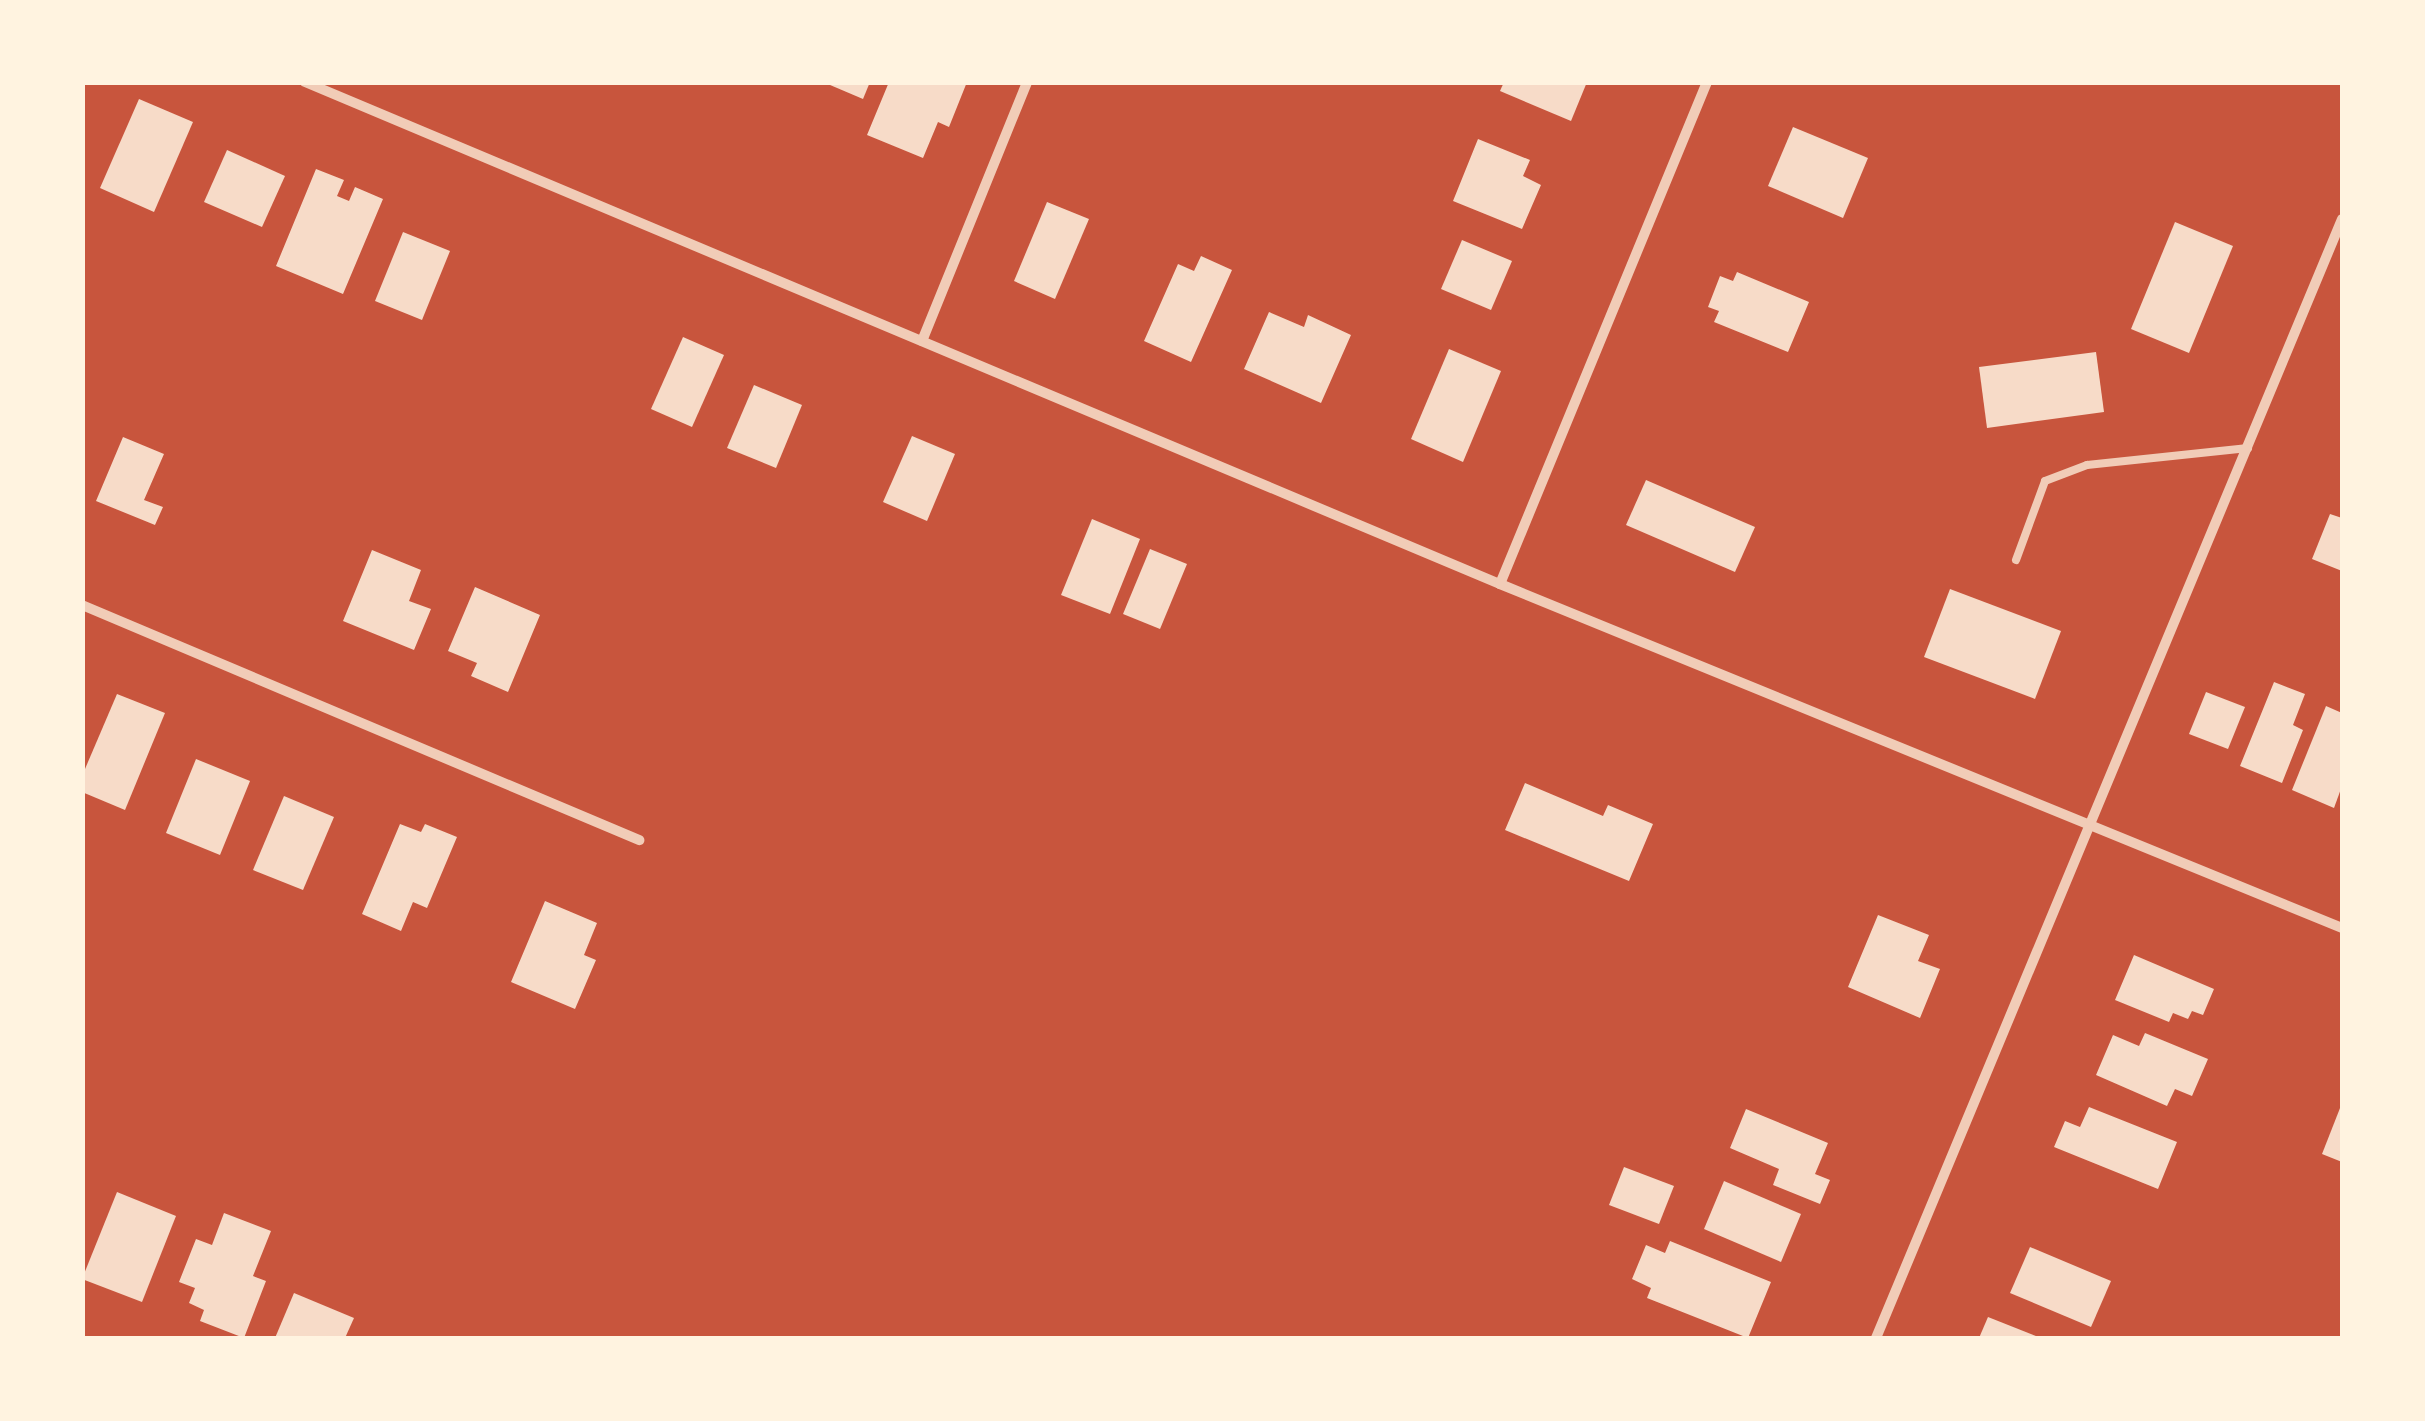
<!DOCTYPE html>
<html>
<head>
<meta charset="utf-8">
<style>
  body { margin:0 }
  #map { position:relative; width:2425px; height:1421px; overflow:hidden; background:#c8553d; font-family:"Archivo Narrow",sans-serif }
  div>[style] { position:absolute }
  [style*='--x'] { left:calc(var(--x)*1px); top:calc(var(--y)*1px); width:calc(var(--w)*1px); rotate:calc(var(--a)*1deg) }
  .building>* { inset:0; background:#f7dbc8 }
  .service>* { height:8px; margin:-4px; padding:0 4px; transform-origin:4px; border-radius:4px; background:#f1ccb7 }
  .minor>* { height:10px; margin:-5px; padding:0 5px; transform-origin:5px; border-radius:5px; background:#f1ccb7 }
  span { translate:-50% -50%; white-space:nowrap; text-align:center; line-height:1.15; -webkit-text-stroke:8px #fff3e0; paint-order:stroke }
  .frame { position:absolute; inset:0; border:85px solid #fff3e0; pointer-events:none }
</style>
</head>
<body>
<div id="map">
  <div class="building">
    <i style="clip-path:polygon(823px 82px,870px 82px,863px 99px)"></i>
    <i style="clip-path:polygon(889px 82px,967px 82px,949px 127px,938px 122px,923px 158px,867px 135px)"></i>
    <i style="clip-path:polygon(1504px 82px,1587px 82px,1571px 121px,1500px 91px)"></i>
    <i style="clip-path:polygon(139px 99px,193px 122px,154px 212px,100px 188px)"></i>
    <i style="clip-path:polygon(1793px 127px,1868px 158px,1843px 218px,1768px 186px)"></i>
    <i style="clip-path:polygon(1478px 139px,1530px 160px,1523px 176px,1541px 185px,1522px 229px,1453px 201px)"></i>
    <i style="clip-path:polygon(227px 150px,285px 176px,262px 227px,204px 202px)"></i>
    <i style="clip-path:polygon(316px 169px,344px 180px,337px 196px,349px 201px,355px 187px,383px 199px,343px 294px,276px 266px)"></i>
    <i style="clip-path:polygon(1047px 202px,1089px 219px,1055px 299px,1014px 281px)"></i>
    <i style="clip-path:polygon(2175px 222px,2233px 246px,2189px 353px,2131px 329px)"></i>
    <i style="clip-path:polygon(403px 232px,450px 251px,422px 320px,375px 301px)"></i>
    <i style="clip-path:polygon(1462px 240px,1512px 261px,1491px 310px,1441px 289px)"></i>
    <i style="clip-path:polygon(1201px 256px,1232px 270px,1191px 362px,1144px 341px,1178px 264px,1194px 271px)"></i>
    <i style="clip-path:polygon(1737px 272px,1809px 302px,1788px 352px,1714px 322px,1719px 311px,1708px 307px,1720px 276px,1733px 281px)"></i>
    <i style="clip-path:polygon(1269px 312px,1304px 327px,1308px 315px,1351px 335px,1321px 403px,1244px 369px)"></i>
    <i style="clip-path:polygon(683px 337px,724px 355px,692px 427px,651px 409px)"></i>
    <i style="clip-path:polygon(1449px 349px,1501px 371px,1463px 462px,1411px 439px)"></i>
    <i style="clip-path:polygon(2096px 352px,2104px 412px,1987px 428px,1979px 367px)"></i>
    <i style="clip-path:polygon(754px 385px,802px 405px,776px 468px,727px 448px)"></i>
    <i style="clip-path:polygon(912px 436px,955px 454px,927px 521px,883px 502px)"></i>
    <i style="clip-path:polygon(123px 437px,164px 454px,144px 500px,163px 507px,155px 525px,96px 501px)"></i>
    <i style="clip-path:polygon(1646px 480px,1755px 527px,1735px 572px,1626px 525px)"></i>
    <i style="clip-path:polygon(2330px 514px,2342px 518px,2342px 571px,2312px 559px)"></i>
    <i style="clip-path:polygon(1092px 519px,1140px 539px,1110px 614px,1061px 595px)"></i>
    <i style="clip-path:polygon(1150px 549px,1187px 564px,1160px 629px,1123px 614px)"></i>
    <i style="clip-path:polygon(372px 550px,421px 570px,409px 601px,431px 609px,414px 650px,343px 621px)"></i>
    <i style="clip-path:polygon(475px 587px,540px 615px,508px 692px,471px 676px,477px 663px,448px 651px)"></i>
    <i style="clip-path:polygon(1950px 589px,2061px 631px,2035px 699px,1924px 657px)"></i>
    <i style="clip-path:polygon(2274px 682px,2305px 694px,2293px 725px,2303px 730px,2282px 783px,2240px 766px)"></i>
    <i style="clip-path:polygon(2206px 692px,2245px 707px,2228px 749px,2189px 734px)"></i>
    <i style="clip-path:polygon(117px 694px,165px 713px,125px 810px,82px 792px,82px 776px)"></i>
    <i style="clip-path:polygon(2326px 706px,2342px 713px,2342px 786px,2334px 808px,2292px 790px)"></i>
    <i style="clip-path:polygon(196px 759px,250px 781px,220px 855px,166px 833px)"></i>
    <i style="clip-path:polygon(1525px 783px,1603px 816px,1608px 805px,1653px 824px,1629px 881px,1505px 830px)"></i>
    <i style="clip-path:polygon(284px 796px,334px 817px,303px 890px,253px 870px)"></i>
    <i style="clip-path:polygon(400px 824px,421px 832px,425px 824px,457px 837px,427px 908px,413px 902px,401px 931px,362px 914px)"></i>
    <i style="clip-path:polygon(545px 901px,597px 923px,584px 955px,596px 960px,575px 1009px,511px 982px)"></i>
    <i style="clip-path:polygon(1878px 915px,1929px 935px,1918px 961px,1940px 969px,1920px 1018px,1848px 987px)"></i>
    <i style="clip-path:polygon(2134px 955px,2214px 989px,2203px 1015px,2192px 1011px,2188px 1019px,2173px 1013px,2169px 1022px,2115px 1000px)"></i>
    <i style="clip-path:polygon(2145px 1033px,2208px 1059px,2192px 1096px,2175px 1089px,2167px 1106px,2096px 1075px,2113px 1035px,2139px 1046px)"></i>
    <i style="clip-path:polygon(2342px 1103px,2342px 1162px,2322px 1154px)"></i>
    <i style="clip-path:polygon(2089px 1107px,2177px 1142px,2158px 1189px,2054px 1147px,2065px 1121px,2080px 1127px)"></i>
    <i style="clip-path:polygon(1746px 1109px,1828px 1143px,1815px 1174px,1830px 1180px,1820px 1204px,1773px 1185px,1779px 1169px,1730px 1148px)"></i>
    <i style="clip-path:polygon(1624px 1167px,1674px 1186px,1659px 1224px,1609px 1205px)"></i>
    <i style="clip-path:polygon(1724px 1181px,1801px 1214px,1781px 1262px,1704px 1229px)"></i>
    <i style="clip-path:polygon(117px 1192px,176px 1216px,142px 1302px,82px 1279px)"></i>
    <i style="clip-path:polygon(224px 1213px,271px 1231px,253px 1276px,266px 1281px,244px 1338px,200px 1321px,204px 1310px,189px 1303px,195px 1288px,179px 1282px,196px 1239px,212px 1245px)"></i>
    <i style="clip-path:polygon(1670px 1241px,1771px 1282px,1748px 1338px,1647px 1298px,1651px 1288px,1632px 1279px,1646px 1245px,1665px 1253px)"></i>
    <i style="clip-path:polygon(2030px 1247px,2111px 1281px,2091px 1327px,2010px 1293px)"></i>
    <i style="clip-path:polygon(294px 1293px,354px 1318px,345px 1338px,275px 1338px)"></i>
    <i style="clip-path:polygon(1988px 1317px,2041px 1338px,1979px 1338px)"></i>
  </div>
  <div class="service">
    <i style="--x:2016;--y:560;--w:84;--a:-69.8"></i>
    <i style="--x:2045;--y:481;--w:45;--a:-20.9"></i>
    <i style="--x:2087;--y:465;--w:162;--a:-6"></i>
  </div>
  <div class="minor">
    <i style="--x:305;--y:82;--w:1296;--a:22.79"></i>
    <i style="--x:1500;--y:584;--w:910;--a:22.22"></i>
    <i style="--x:922;--y:341;--w:279;--a:-67.9"></i>
    <i style="--x:1500;--y:584;--w:543;--a:-67.59"></i>
    <i style="--x:82;--y:605;--w:605;--a:22.88"></i>
    <i style="--x:1876;--y:1338;--w:1212;--a:-67.39"></i>
  </div>
  <div class="frame"></div>
</div>
</body>
</html>
